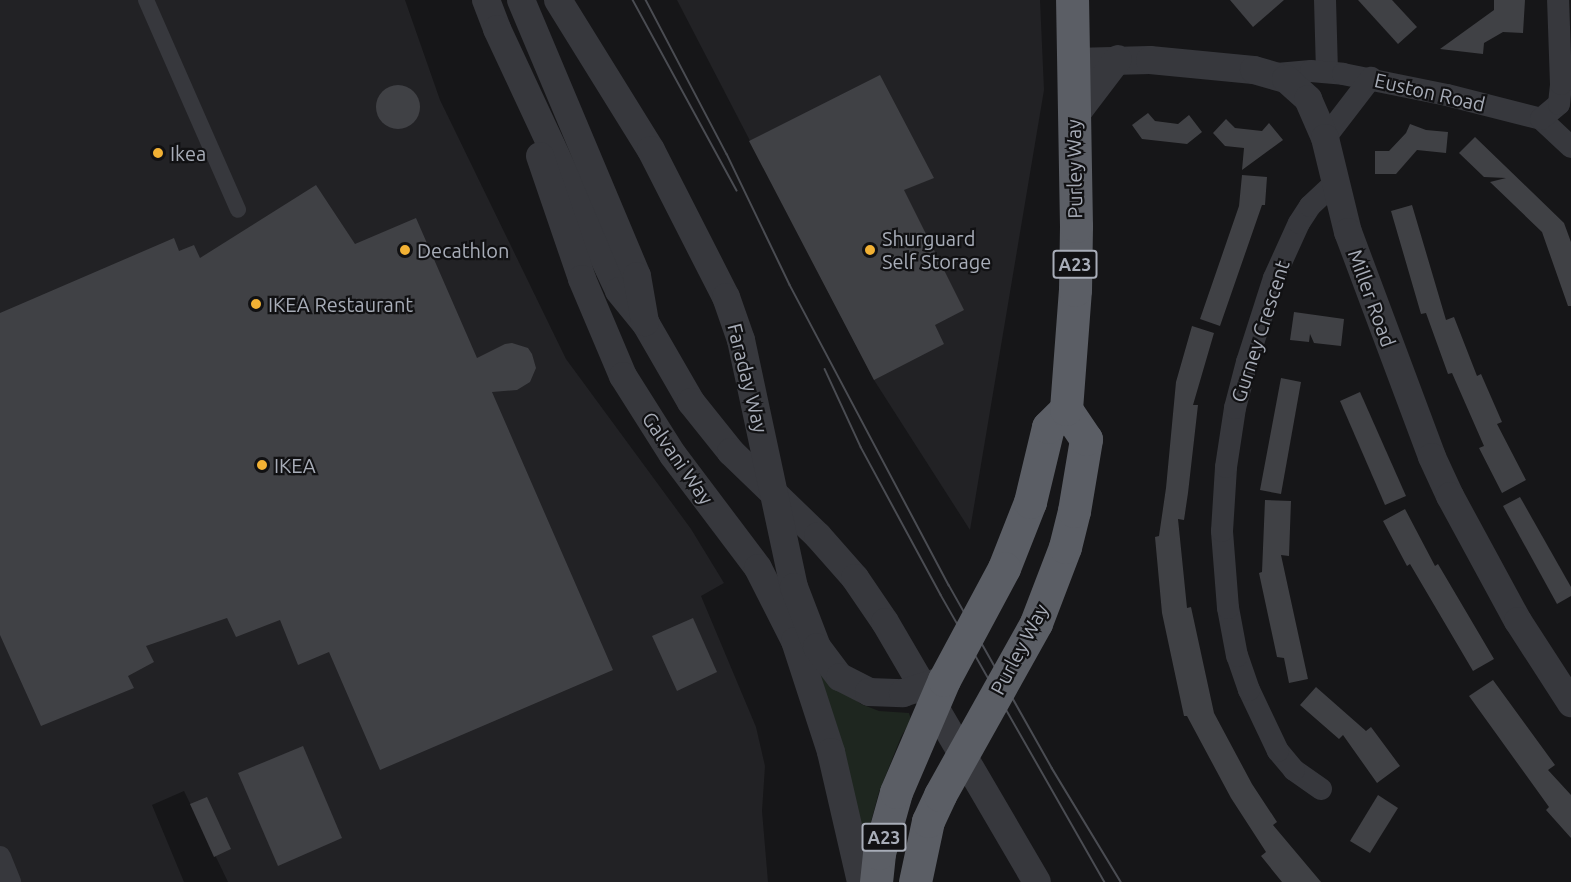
<!DOCTYPE html>
<html>
<head>
<meta charset="utf-8">
<style>
  body { margin:0 }
  #map { position:relative; width:1571px; height:882px; overflow:hidden; background:#161618; font-family:Ubuntu,sans-serif }
  div>[style] { position:absolute }
  [style*='--x'] { left:calc(var(--x)*1px); top:calc(var(--y)*1px); width:calc(var(--w)*1px); rotate:calc(var(--a)*1deg) }
  .built>* { inset:0; background:#222225 }
  .green>* { inset:0; background:#1e261f }
  .building>* { inset:0; background:#404145 }
  .round { border-radius:50% }
  .pedestrian>* { height:16px; margin:-8px; padding:0 8px; transform-origin:8px; border-radius:8px; background:#37383d }
  .minor>* { height:22px; margin:-11px; padding:0 11px; transform-origin:11px; border-radius:11px; background:#37383d }
  .tertiary>* { height:28px; margin:-14px; padding:0 14px; transform-origin:14px; border-radius:14px; background:#37383d }
  .trunk>* { height:33px; margin:-16.5px; padding:0 16.5px; transform-origin:16.5px; border-radius:16.5px; background:#5b5e65 }
  .tram>* { height:1.5px; margin:-0.75px; padding:0 0.75px; transform-origin:0.75px; border-radius:0.75px; background:#4a4c52 }
  .tertiary-bridge>* { height:28px; margin:-14px; padding:0 14px; transform-origin:14px; border-radius:14px; background:#37383d }
  .trunk-bridge>* { height:33px; margin:-16.5px; padding:0 16.5px; transform-origin:16.5px; border-radius:16.5px; background:#5b5e65 }
  .dots>* { width:16px; height:16px; translate:-50% -50%; box-sizing:border-box; border:3px solid #111113; border-radius:50% }
  span { translate:-50% -50%; white-space:nowrap; text-align:center; line-height:1.15; -webkit-text-stroke:4.5px #111113; paint-order:stroke }
  .shield-label span { padding:2px 4px; background:#111113; border:2px solid; border-radius:4px; -webkit-text-stroke-width:0 }
  .shield-label { font-size:18px; color:#a8adb8; font-weight:700 }
  .street-label { font-size:20px; color:#a8adb8 }
  .poi-label { font-size:20px; color:#a8adb8 }
  .left { translate:0 -50%; text-align:left }
</style>
</head>
<body>
<div id="map">
  <div class="built">
    <i style="clip-path:polygon(0 0,405px 0,440px 100px,566px 359px,691px 529px,724px 583px,701px 596px,756px 727px,765px 766px,762px 811px,768px 882px,228px 882px,184px 791px,152px 805px,184px 882px,0 882px)"></i>
    <i style="clip-path:polygon(677px 0,1040px 0,1044px 90px,970px 530px,874px 380px)"></i>
  </div>
  <div class="green">
    <i style="clip-path:polygon(813px 660px,843px 691px,861px 704px,879px 711px,909px 713px,911px 720px,901px 737px,879px 792px,869px 829px,865px 832px,861px 826px)"></i>
  </div>
  <div class="building">
    <i style="clip-path:polygon(1230px 0,1284px 0,1253px 27px)"></i>
    <i style="clip-path:polygon(1358px 0,1392px 0,1417px 27px,1398px 44px)"></i>
    <i style="clip-path:polygon(1494px 0,1525px 0,1523px 33px,1503px 32px,1484px 43px,1483px 54px,1440px 49px,1494px 10px)"></i>
    <i style="clip-path:polygon(880px 75px,934px 178px,904px 190px,964px 310px,935px 325px,944px 344px,874px 380px,749px 141px)"></i>
    <i class="round" style="left:376px;top:85px;width:44px;height:44px"></i>
    <i style="clip-path:polygon(1148px 113px,1155px 121px,1178px 124px,1189px 115px,1202px 132px,1187px 144px,1142px 139px,1132px 125px)"></i>
    <i style="clip-path:polygon(1226px 119px,1235px 128px,1262px 131px,1269px 123px,1283px 140px,1242px 170px,1244px 148px,1225px 146px,1213px 133px)"></i>
    <i style="clip-path:polygon(1410px 124px,1426px 130px,1448px 132px,1446px 153px,1417px 150px,1396px 174px,1375px 174px,1375px 151px,1389px 151px,1406px 133px)"></i>
    <i style="clip-path:polygon(1475px 137px,1564px 223px,1571px 242px,1571px 306px,1568px 306px,1542px 232px,1490px 182px,1506px 178px,1484px 177px,1459px 153px)"></i>
    <i style="clip-path:polygon(1242px 175px,1267px 177px,1265px 205px,1262px 205px,1220px 326px,1200px 319px,1239px 206px)"></i>
    <i style="clip-path:polygon(316px 185px,355px 244px,416px 218px,477px 358px,505px 344px,512px 343px,528px 348px,532px 354px,536px 368px,530px 382px,517px 390px,492px 392px,613px 670px,380px 770px,329px 652px,298px 665px,280px 620px,236px 637px,227px 618px,146px 646px,154px 662px,128px 676px,134px 688px,41px 726px,0 635px,0 313px,174px 238px,179px 251px,194px 245px,200px 258px)"></i>
    <i style="clip-path:polygon(1412px 205px,1446px 320px,1454px 317px,1477px 376px,1481px 374px,1502px 422px,1497px 424px,1526px 480px,1502px 493px,1479px 448px,1484px 446px,1452px 373px,1448px 374px,1426px 313px,1421px 314px,1391px 211px)"></i>
    <i style="clip-path:polygon(1294px 312px,1344px 319px,1341px 346px,1314px 343px,1310px 334px,1309px 342px,1290px 340px)"></i>
    <i style="clip-path:polygon(1192px 326px,1214px 333px,1193px 405px,1198px 405px,1188px 493px,1184px 520px,1178px 519px,1187px 608px,1191px 607px,1214px 713px,1252px 784px,1277px 822px,1273px 825px,1321px 882px,1282px 882px,1261px 856px,1266px 852px,1231px 798px,1187px 716px,1184px 716px,1162px 613px,1155px 537px,1159px 536px,1166px 488px,1176px 382px)"></i>
    <i style="clip-path:polygon(1281px 378px,1301px 382px,1281px 494px,1260px 490px)"></i>
    <i style="clip-path:polygon(1360px 392px,1406px 496px,1385px 505px,1340px 401px)"></i>
    <i style="clip-path:polygon(1520px 497px,1571px 587px,1571px 596px,1557px 604px,1503px 506px)"></i>
    <i style="clip-path:polygon(1265px 500px,1291px 501px,1289px 556px,1281px 555px,1308px 679px,1289px 683px,1284px 658px,1277px 657px,1259px 573px,1262px 572px)"></i>
    <i style="clip-path:polygon(1405px 509px,1435px 566px,1438px 564px,1494px 659px,1473px 671px,1410px 564px,1407px 566px,1383px 521px)"></i>
    <i style="clip-path:polygon(693px 618px,717px 672px,677px 691px,652px 636px)"></i>
    <i style="clip-path:polygon(1493px 680px,1555px 765px,1548px 770px,1571px 795px,1571px 838px,1546px 810px,1549px 807px,1469px 696px)"></i>
    <i style="clip-path:polygon(1316px 687px,1366px 731px,1371px 727px,1400px 766px,1377px 783px,1343px 735px,1339px 739px,1300px 705px)"></i>
    <i style="clip-path:polygon(303px 746px,342px 838px,278px 866px,238px 773px)"></i>
    <i style="clip-path:polygon(1378px 795px,1398px 808px,1370px 853px,1350px 841px)"></i>
    <i style="clip-path:polygon(207px 797px,231px 849px,214px 857px,190px 804px)"></i>
  </div>
  <div class="pedestrian">
    <i style="--x:146;--y:0;--w:229;--a:66.3"></i>
  </div>
  <div class="minor">
    <i style="--x:1325;--y:0;--w:72;--a:88.4"></i>
    <i style="--x:1277;--y:74;--w:34;--a:-5"></i>
    <i style="--x:1311;--y:71;--w:32;--a:5"></i>
    <i style="--x:1343;--y:74;--w:106;--a:11.4"></i>
    <i style="--x:1447;--y:95;--w:97;--a:14.3"></i>
    <i style="--x:1541;--y:119;--w:41;--a:43"></i>
    <i style="--x:1541;--y:119;--w:23;--a:-40"></i>
    <i style="--x:1559;--y:104;--w:20;--a:-84"></i>
    <i style="--x:1561;--y:84;--w:84;--a:-92"></i>
    <i style="--x:1325;--y:138;--w:76;--a:-52.5"></i>
    <i style="--x:1321;--y:789;--w:33;--a:-145"></i>
    <i style="--x:1294;--y:770;--w:25;--a:-130"></i>
    <i style="--x:1278;--y:751;--w:68;--a:-115.4"></i>
    <i style="--x:1249;--y:690;--w:36;--a:-109"></i>
    <i style="--x:1237;--y:656;--w:49;--a:-100.6"></i>
    <i style="--x:1228;--y:608;--w:77;--a:-94.5"></i>
    <i style="--x:1222;--y:531;--w:64;--a:-86.4"></i>
    <i style="--x:1226;--y:467;--w:60;--a:-81.3"></i>
    <i style="--x:1235;--y:408;--w:48;--a:-75.4"></i>
    <i style="--x:1247;--y:362;--w:88;--a:-72.2"></i>
    <i style="--x:1274;--y:278;--w:60;--a:-65.6"></i>
    <i style="--x:1299;--y:223;--w:20;--a:-57"></i>
    <i style="--x:1310;--y:206;--w:34;--a:-43"></i>
    <i style="--x:0;--y:857;--w:27;--a:68"></i>
  </div>
  <div class="tertiary">
    <i style="--x:486;--y:0;--w:31;--a:69"></i>
    <i style="--x:497;--y:29;--w:289;--a:65"></i>
    <i style="--x:619;--y:291;--w:43;--a:50.7"></i>
    <i style="--x:646;--y:324;--w:90;--a:60"></i>
    <i style="--x:691;--y:402;--w:64;--a:51.3"></i>
    <i style="--x:731;--y:452;--w:121;--a:44"></i>
    <i style="--x:818;--y:536;--w:56;--a:48.6"></i>
    <i style="--x:855;--y:578;--w:53;--a:55.7"></i>
    <i style="--x:885;--y:622;--w:301;--a:59.7"></i>
    <i style="--x:521;--y:0;--w:299;--a:67.2"></i>
    <i style="--x:637;--y:276;--w:47;--a:80.1"></i>
    <i style="--x:558;--y:0;--w:176;--a:58.2"></i>
    <i style="--x:1074;--y:62;--w:76;--a:-1.5"></i>
    <i style="--x:1150;--y:60;--w:104;--a:5.5"></i>
    <i style="--x:1254;--y:70;--w:33;--a:16"></i>
    <i style="--x:1286;--y:79;--w:30;--a:42"></i>
    <i style="--x:1308;--y:99;--w:43;--a:66.4"></i>
    <i style="--x:1325;--y:138;--w:97;--a:76.3"></i>
    <i style="--x:1348;--y:232;--w:240;--a:69.5"></i>
    <i style="--x:1432;--y:457;--w:43;--a:65.2"></i>
    <i style="--x:1450;--y:496;--w:142;--a:61.5"></i>
    <i style="--x:1518;--y:621;--w:98;--a:57.1"></i>
    <i style="--x:1073;--y:118;--w:74;--a:-52.7"></i>
    <i style="--x:540;--y:156;--w:130;--a:71.1"></i>
    <i style="--x:582;--y:279;--w:105;--a:67.1"></i>
    <i style="--x:623;--y:376;--w:93;--a:57.7"></i>
    <i style="--x:673;--y:455;--w:141;--a:53"></i>
    <i style="--x:758;--y:568;--w:82;--a:63.1"></i>
    <i style="--x:795;--y:641;--w:117;--a:72"></i>
    <i style="--x:831;--y:752;--w:133;--a:77"></i>
  </div>
  <div class="trunk">
    <i style="--x:1004;--y:568;--w:71;--a:-68.5"></i>
    <i style="--x:1030;--y:502;--w:77;--a:-76.5"></i>
    <i style="--x:1048;--y:427;--w:25;--a:-45"></i>
    <i style="--x:1036;--y:623;--w:81;--a:-69.1"></i>
    <i style="--x:1065;--y:547;--w:37;--a:-76"></i>
    <i style="--x:1074;--y:511;--w:73;--a:-80.5"></i>
    <i style="--x:1086;--y:439;--w:36;--a:-124"></i>
    <i style="--x:1066;--y:409;--w:119;--a:-85.7"></i>
    <i style="--x:1075;--y:290;--w:64;--a:-89.1"></i>
    <i style="--x:1076;--y:226;--w:226;--a:-91"></i>
    <i style="--x:876;--y:882;--w:29;--a:-84"></i>
    <i style="--x:879;--y:853;--w:63;--a:-74.4"></i>
    <i style="--x:915;--y:882;--w:62;--a:-78"></i>
  </div>
  <div class="tram">
    <i style="--x:633;--y:0;--w:217;--a:61.4"></i>
    <i style="--x:646;--y:0;--w:174;--a:62.3"></i>
    <i style="--x:727;--y:154;--w:145;--a:64.3"></i>
    <i style="--x:790;--y:285;--w:340;--a:62.1"></i>
    <i style="--x:949;--y:585;--w:210;--a:60.6"></i>
    <i style="--x:1052;--y:768;--w:133;--a:58.8"></i>
    <i style="--x:825;--y:369;--w:86;--a:65.2"></i>
    <i style="--x:861;--y:447;--w:168;--a:61.6"></i>
    <i style="--x:941;--y:595;--w:331;--a:60.3"></i>
  </div>
  <div class="tertiary-bridge">
    <i style="--x:651;--y:150;--w:165;--a:63"></i>
    <i style="--x:726;--y:297;--w:46;--a:70.8"></i>
    <i style="--x:741;--y:340;--w:253;--a:77.9"></i>
    <i style="--x:794;--y:587;--w:64;--a:69"></i>
    <i style="--x:817;--y:647;--w:38;--a:53"></i>
    <i style="--x:840;--y:677;--w:33;--a:27"></i>
    <i style="--x:869;--y:692;--w:34;--a:2"></i>
    <i style="--x:903;--y:693;--w:43;--a:-17.6"></i>
  </div>
  <div class="trunk-bridge">
    <i style="--x:896;--y:792;--w:122;--a:-66.8"></i>
    <i style="--x:944;--y:680;--w:127;--a:-61.8"></i>
    <i style="--x:928;--y:821;--w:29;--a:-65"></i>
    <i style="--x:940;--y:795;--w:197;--a:-60.8"></i>
  </div>
  <div class="dots">
    <i style="left:158px;top:153px;background:#f2b134"></i>
    <i style="left:405px;top:250px;background:#f2b134"></i>
    <i style="left:870px;top:250px;background:#f2b134"></i>
    <i style="left:256px;top:304px;background:#f2b134"></i>
    <i style="left:262px;top:465px;background:#f2b134"></i>
  </div>
  <div class="shield-label">
    <span style="left:1075px;top:264px">A23</span>
    <span style="left:884px;top:837px">A23</span>
  </div>
  <div class="street-label">
    <span style="left:1430px;top:92px;rotate:13deg">Euston Road</span>
    <span style="left:1074px;top:169px;rotate:-91deg">Purley Way</span>
    <span style="left:1372px;top:298px;rotate:70deg">Miller Road</span>
    <span style="left:1260px;top:331px;rotate:-72deg">Gurney Crescent</span>
    <span style="left:748px;top:378px;rotate:76deg">Faraday Way</span>
    <span style="left:678px;top:458px;rotate:55deg">Galvani Way</span>
    <span style="left:1019px;top:649px;rotate:-62deg">Purley Way</span>
  </div>
  <div class="poi-label">
    <span class="left" style="left:170px;top:153px">Ikea</span>
    <span class="left" style="left:882px;top:250px">Shurguard<br>Self Storage</span>
    <span class="left" style="left:417px;top:250px">Decathlon</span>
    <span class="left" style="left:268px;top:304px">IKEA Restaurant</span>
    <span class="left" style="left:274px;top:465px">IKEA</span>
  </div>
</div>
</body>
</html>
